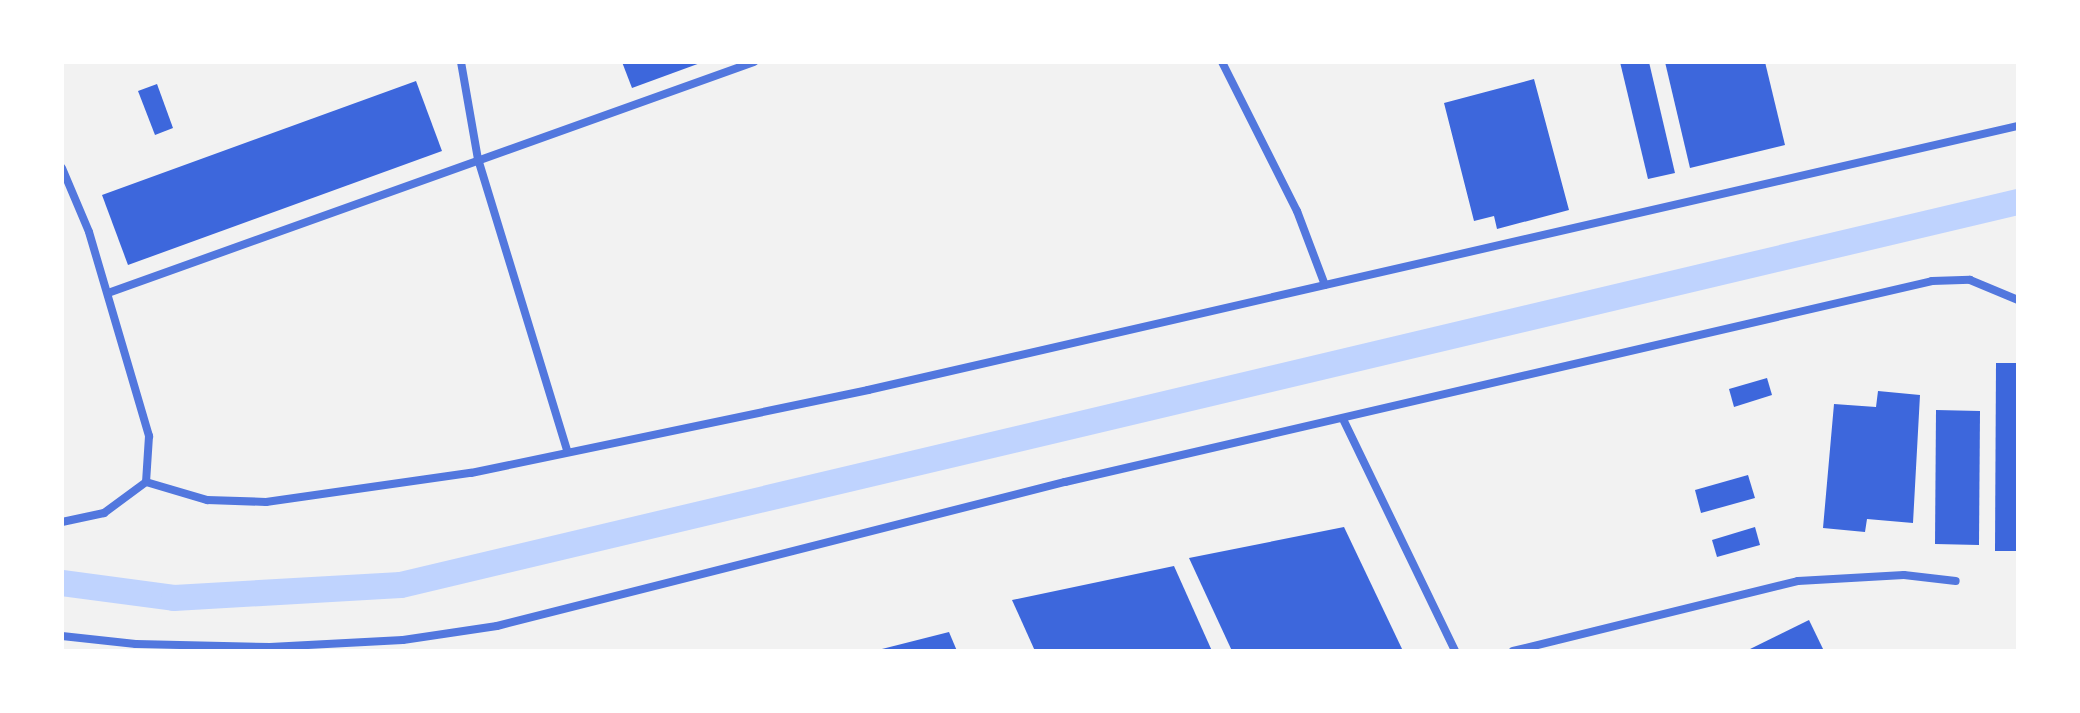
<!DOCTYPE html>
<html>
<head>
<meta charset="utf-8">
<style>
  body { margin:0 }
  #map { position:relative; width:2080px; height:713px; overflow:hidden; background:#f2f2f2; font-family:"Space Grotesk",sans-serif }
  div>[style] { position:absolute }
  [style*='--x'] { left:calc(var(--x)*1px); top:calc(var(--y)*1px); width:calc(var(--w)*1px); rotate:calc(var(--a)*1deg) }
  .river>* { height:26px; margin:-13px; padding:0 13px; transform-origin:13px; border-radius:13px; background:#bfd3fe }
  .building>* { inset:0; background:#3d67dc }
  .minor>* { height:8px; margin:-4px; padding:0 4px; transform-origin:4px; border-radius:4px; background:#5277de }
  span { translate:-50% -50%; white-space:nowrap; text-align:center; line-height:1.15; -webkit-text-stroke:7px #fff; paint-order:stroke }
  .frame { position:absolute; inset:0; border:64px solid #fff; pointer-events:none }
</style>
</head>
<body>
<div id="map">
  <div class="river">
    <i style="--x:62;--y:583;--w:113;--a:7.6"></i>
    <i style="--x:174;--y:598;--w:227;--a:-3.3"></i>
    <i style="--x:401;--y:585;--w:1662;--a:-13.33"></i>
  </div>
  <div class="building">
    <i style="clip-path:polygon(622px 62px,703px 62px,632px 88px)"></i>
    <i style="clip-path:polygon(1620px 62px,1649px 62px,1675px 173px,1648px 179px)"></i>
    <i style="clip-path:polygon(1665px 62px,1765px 62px,1785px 145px,1690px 168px)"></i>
    <i style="clip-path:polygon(1534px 79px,1569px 210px,1497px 229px,1494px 216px,1474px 221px,1444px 103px)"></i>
    <i style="clip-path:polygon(416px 81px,442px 151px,128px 265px,102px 195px)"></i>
    <i style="clip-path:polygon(157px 84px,173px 128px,155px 135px,138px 91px)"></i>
    <i style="clip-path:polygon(1996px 363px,2018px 363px,2018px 551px,1995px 551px)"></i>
    <i style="clip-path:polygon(1767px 378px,1772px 395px,1734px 407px,1729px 389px)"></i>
    <i style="clip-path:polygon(1878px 391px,1920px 395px,1913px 523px,1867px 519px,1865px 532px,1823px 528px,1834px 404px,1876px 407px)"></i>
    <i style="clip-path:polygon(1936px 410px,1980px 411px,1979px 545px,1935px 544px)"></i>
    <i style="clip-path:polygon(1748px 475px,1755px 498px,1701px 513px,1695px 490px)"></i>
    <i style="clip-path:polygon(1344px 527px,1403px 651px,1232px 651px,1189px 558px)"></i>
    <i style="clip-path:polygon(1755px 527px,1760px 545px,1717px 557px,1712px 540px)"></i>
    <i style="clip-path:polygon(1174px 566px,1212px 651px,1035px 651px,1012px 600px)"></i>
    <i style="clip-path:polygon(1809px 620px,1824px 651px,1746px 651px)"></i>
    <i style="clip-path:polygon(949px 632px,957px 651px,878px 651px,878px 650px)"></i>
  </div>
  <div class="minor">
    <i style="--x:461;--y:62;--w:98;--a:80.1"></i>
    <i style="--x:478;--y:159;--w:305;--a:73"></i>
    <i style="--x:1222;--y:62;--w:167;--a:63.3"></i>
    <i style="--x:1297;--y:211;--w:79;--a:69.3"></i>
    <i style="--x:62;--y:168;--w:69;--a:67.1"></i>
    <i style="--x:89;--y:232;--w:213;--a:73.6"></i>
    <i style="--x:149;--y:436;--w:46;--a:93.7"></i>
    <i style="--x:146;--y:482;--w:64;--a:16.4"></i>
    <i style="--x:207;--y:500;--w:59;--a:1.9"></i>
    <i style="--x:266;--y:502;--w:207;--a:-8.1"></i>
    <i style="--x:471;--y:473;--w:406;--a:-11.8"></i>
    <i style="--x:868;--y:390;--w:1180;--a:-12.93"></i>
    <i style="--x:108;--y:293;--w:686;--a:-19.68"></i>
    <i style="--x:1343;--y:419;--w:258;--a:64.2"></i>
    <i style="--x:62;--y:522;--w:43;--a:-12.1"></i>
    <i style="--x:104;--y:513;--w:52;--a:-36.4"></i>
    <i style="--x:62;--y:636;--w:74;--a:6.2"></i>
    <i style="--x:136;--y:644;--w:134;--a:1.3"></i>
    <i style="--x:270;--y:647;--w:133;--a:-3"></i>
    <i style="--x:403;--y:640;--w:95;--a:-8.5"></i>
    <i style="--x:497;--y:626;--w:586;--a:-14.23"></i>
    <i style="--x:1065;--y:482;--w:890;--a:-13.05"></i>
    <i style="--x:1932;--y:281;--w:38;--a:-2"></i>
    <i style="--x:1970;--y:280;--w:52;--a:22.6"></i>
    <i style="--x:1513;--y:651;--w:293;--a:-13.8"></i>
    <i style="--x:1798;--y:581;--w:106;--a:-3.2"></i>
    <i style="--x:1904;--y:575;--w:52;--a:6.6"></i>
  </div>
  <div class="frame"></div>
</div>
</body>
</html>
